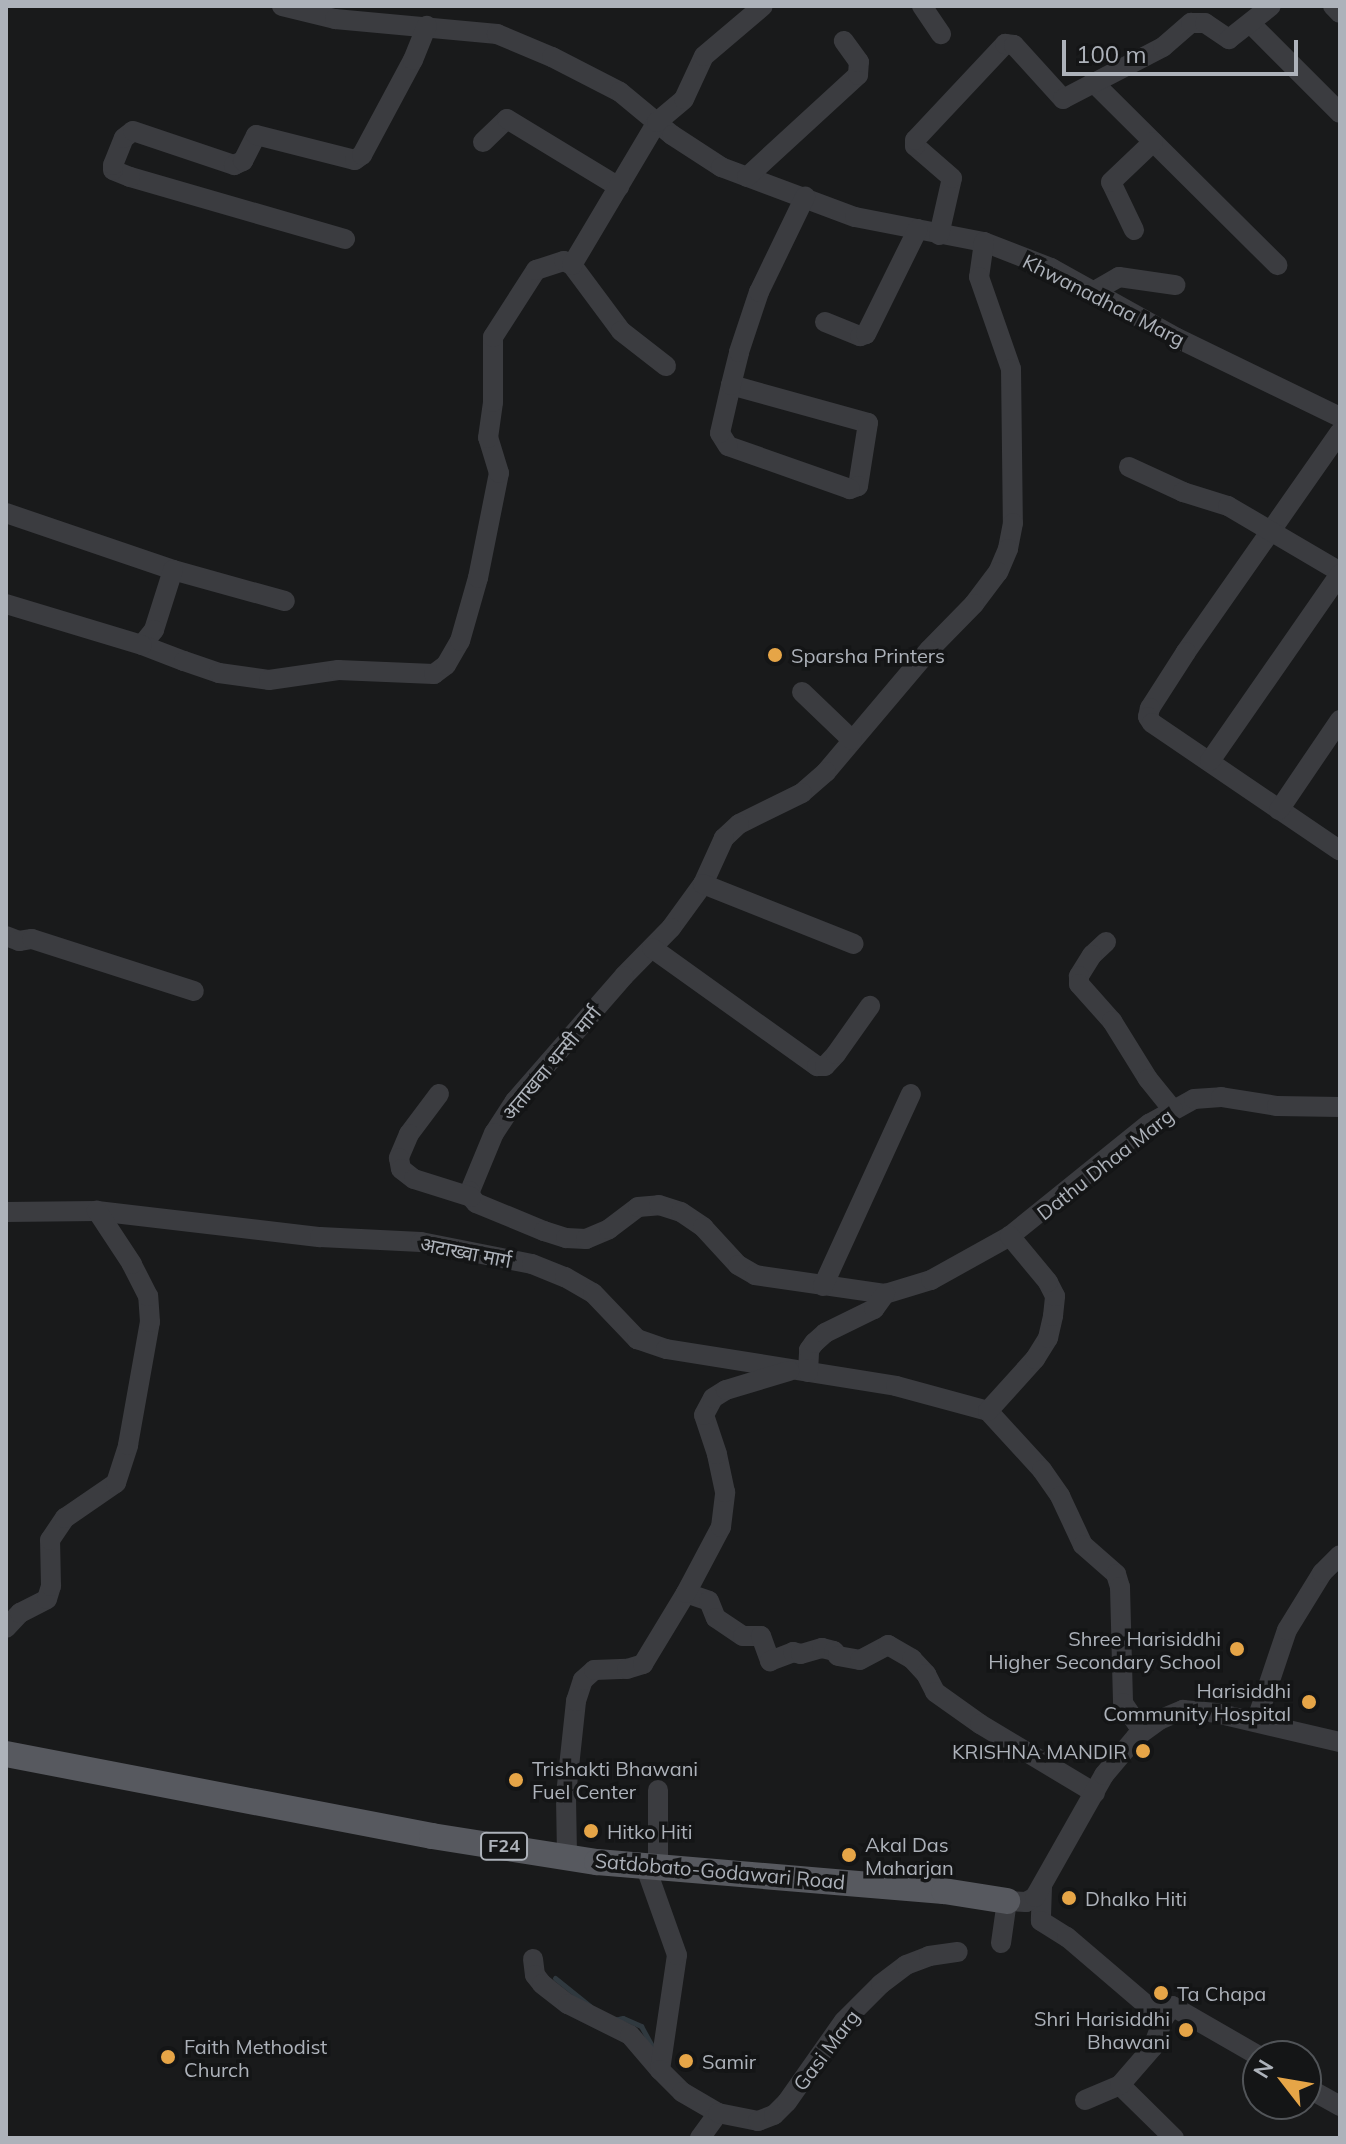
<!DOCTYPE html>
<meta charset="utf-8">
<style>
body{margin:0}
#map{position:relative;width:1346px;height:2144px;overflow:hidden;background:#191a1b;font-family:Mulish,"Noto Sans Devanagari",sans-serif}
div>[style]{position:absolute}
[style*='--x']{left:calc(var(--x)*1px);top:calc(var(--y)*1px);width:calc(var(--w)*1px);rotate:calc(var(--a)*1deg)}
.stream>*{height:5px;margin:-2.5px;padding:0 2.5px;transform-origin:2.5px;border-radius:2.5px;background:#30393f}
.minor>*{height:20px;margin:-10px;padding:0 10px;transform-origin:10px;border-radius:10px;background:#3b3c40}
.major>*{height:26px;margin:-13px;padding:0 13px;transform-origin:13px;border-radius:13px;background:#57595f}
.dots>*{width:22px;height:22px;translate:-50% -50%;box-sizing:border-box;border:4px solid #141516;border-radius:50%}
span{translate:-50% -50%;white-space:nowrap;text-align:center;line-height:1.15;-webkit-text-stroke:7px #141516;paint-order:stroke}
.shield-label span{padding:2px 6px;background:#141516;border:2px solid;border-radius:6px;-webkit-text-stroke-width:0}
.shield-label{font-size:18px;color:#adb2ba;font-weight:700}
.street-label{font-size:20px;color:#adb2ba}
.poi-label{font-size:20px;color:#adb2ba}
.left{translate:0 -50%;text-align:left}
.right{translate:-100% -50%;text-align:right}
.frame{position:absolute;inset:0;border:8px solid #adb2ba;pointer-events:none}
.north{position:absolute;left:1242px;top:2040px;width:80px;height:80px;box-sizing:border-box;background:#141516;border:2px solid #515458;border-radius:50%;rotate:301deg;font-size:22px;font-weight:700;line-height:32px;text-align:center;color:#adb2ba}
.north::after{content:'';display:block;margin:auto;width:28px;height:36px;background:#e6a547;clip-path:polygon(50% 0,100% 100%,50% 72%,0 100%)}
.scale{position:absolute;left:1062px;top:40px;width:236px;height:36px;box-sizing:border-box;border:4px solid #adb2ba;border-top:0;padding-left:10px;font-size:24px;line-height:28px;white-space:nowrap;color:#adb2ba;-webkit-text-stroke:6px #141516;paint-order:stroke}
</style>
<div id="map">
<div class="stream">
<div style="--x:555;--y:1978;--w:45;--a:38.7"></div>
<div style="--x:614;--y:2020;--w:9;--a:-13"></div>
<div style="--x:623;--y:2018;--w:20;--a:24"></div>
<div style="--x:641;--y:2026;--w:25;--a:61"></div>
</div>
<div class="minor">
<div style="--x:282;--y:6;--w:55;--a:13.8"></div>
<div style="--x:335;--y:19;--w:163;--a:5.3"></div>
<div style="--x:497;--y:34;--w:60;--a:22.7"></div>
<div style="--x:552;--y:57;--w:76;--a:27.2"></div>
<div style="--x:620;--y:92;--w:67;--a:39.6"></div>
<div style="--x:672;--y:135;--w:59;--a:33.1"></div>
<div style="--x:721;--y:167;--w:143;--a:20.5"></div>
<div style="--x:855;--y:217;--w:131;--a:11"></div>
<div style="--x:984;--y:242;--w:72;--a:21.2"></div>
<div style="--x:1051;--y:268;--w:144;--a:29.1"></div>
<div style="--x:1177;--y:338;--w:181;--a:25.9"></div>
<div style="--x:922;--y:6;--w:34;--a:56"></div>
<div style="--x:1333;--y:6;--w:10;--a:45"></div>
<div style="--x:1251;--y:24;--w:126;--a:45"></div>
<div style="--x:1093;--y:82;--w:260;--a:44.8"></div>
<div style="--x:483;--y:142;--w:33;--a:-44"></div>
<div style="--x:507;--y:119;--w:131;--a:31.3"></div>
<div style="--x:747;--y:177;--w:151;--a:-42.6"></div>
<div style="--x:858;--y:75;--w:13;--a:-86"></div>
<div style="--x:859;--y:62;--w:26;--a:-126"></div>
<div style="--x:1134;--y:230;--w:53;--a:-115.6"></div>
<div style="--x:1111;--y:182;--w:58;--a:-43.6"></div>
<div style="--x:939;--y:235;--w:58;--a:-77.2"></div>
<div style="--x:952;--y:178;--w:49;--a:-139.1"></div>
<div style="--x:915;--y:146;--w:6;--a:-90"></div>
<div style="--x:915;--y:140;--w:132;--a:-46.8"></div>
<div style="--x:1005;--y:44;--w:9;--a:6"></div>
<div style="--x:1014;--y:45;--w:73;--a:47.8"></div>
<div style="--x:1063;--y:99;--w:113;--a:-27.5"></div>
<div style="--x:1163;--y:47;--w:37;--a:-41"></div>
<div style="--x:1191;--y:23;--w:14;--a:0"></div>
<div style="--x:1205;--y:23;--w:29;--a:34"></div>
<div style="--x:1229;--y:39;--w:53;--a:-38.2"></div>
<div style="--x:345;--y:239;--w:224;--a:-163.9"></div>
<div style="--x:130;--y:177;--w:18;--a:-158"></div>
<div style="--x:113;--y:170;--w:5;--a:-90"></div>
<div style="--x:113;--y:165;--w:29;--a:-68"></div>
<div style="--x:124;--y:138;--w:11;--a:-38"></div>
<div style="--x:133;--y:131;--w:107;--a:18.6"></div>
<div style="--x:234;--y:165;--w:10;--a:-24"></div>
<div style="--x:243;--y:161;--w:29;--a:-63"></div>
<div style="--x:256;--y:135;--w:102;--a:14.2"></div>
<div style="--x:355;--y:160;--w:9;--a:-36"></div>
<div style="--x:362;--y:155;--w:108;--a:-61.8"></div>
<div style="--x:413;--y:60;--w:37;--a:-68"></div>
<div style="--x:984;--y:242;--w:35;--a:98"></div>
<div style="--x:979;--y:277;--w:97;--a:70.8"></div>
<div style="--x:1011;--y:369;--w:154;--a:89.3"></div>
<div style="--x:1013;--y:523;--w:26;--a:101"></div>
<div style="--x:1008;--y:549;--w:25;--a:113"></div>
<div style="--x:998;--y:572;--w:40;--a:127"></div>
<div style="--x:974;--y:604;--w:64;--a:134.4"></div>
<div style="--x:929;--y:650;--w:160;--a:130.2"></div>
<div style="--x:826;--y:772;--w:32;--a:139"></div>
<div style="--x:802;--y:793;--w:70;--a:153.8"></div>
<div style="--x:739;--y:824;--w:21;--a:137"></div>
<div style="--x:724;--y:838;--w:51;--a:114.5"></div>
<div style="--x:703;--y:884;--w:54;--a:126"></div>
<div style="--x:671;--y:928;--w:67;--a:134.4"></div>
<div style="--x:624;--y:976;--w:166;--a:131.1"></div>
<div style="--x:515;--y:1101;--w:38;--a:123"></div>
<div style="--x:494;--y:1133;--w:63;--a:112.5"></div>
<div style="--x:470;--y:1191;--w:6;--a:81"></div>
<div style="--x:471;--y:1197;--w:8;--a:50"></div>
<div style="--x:476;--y:1203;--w:74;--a:22.4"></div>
<div style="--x:544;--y:1231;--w:23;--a:18"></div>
<div style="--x:566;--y:1238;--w:20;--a:3"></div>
<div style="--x:586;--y:1239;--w:25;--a:-23"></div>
<div style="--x:609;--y:1229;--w:36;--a:-37"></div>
<div style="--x:638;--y:1207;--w:21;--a:-5"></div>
<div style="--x:659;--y:1205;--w:23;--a:18"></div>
<div style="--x:681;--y:1212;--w:27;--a:34"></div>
<div style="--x:703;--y:1227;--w:52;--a:47.4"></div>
<div style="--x:738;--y:1265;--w:20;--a:30"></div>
<div style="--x:755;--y:1275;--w:131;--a:8.3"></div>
<div style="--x:885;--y:1294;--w:48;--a:-16.9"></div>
<div style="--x:931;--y:1280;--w:90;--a:-29.1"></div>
<div style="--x:1010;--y:1236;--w:179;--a:-38.9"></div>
<div style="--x:1149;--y:1124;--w:51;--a:-29.1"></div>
<div style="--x:1194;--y:1099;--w:27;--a:-4"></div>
<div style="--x:1221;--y:1097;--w:57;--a:9.1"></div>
<div style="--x:1277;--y:1106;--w:63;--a:0.9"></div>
<div style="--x:572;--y:265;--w:82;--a:53.4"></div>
<div style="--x:621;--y:331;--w:57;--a:37.9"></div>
<div style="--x:1093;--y:292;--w:30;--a:-30"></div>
<div style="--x:1119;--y:277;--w:57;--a:8.1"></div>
<div style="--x:825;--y:322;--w:38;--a:22"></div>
<div style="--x:860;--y:336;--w:6;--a:-18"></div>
<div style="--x:866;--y:334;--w:117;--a:-63.7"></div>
<div style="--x:731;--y:385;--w:142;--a:15.5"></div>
<div style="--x:868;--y:423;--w:64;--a:99"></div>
<div style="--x:858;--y:486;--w:9;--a:159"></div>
<div style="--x:850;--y:489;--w:129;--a:-160.6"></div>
<div style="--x:728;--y:446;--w:15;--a:-122"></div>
<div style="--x:720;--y:433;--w:49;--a:-77.1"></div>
<div style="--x:731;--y:385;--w:34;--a:-76"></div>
<div style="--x:739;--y:352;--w:63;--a:-71.6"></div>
<div style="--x:759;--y:292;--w:106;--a:-64.2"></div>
<div style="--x:1340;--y:432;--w:269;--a:125"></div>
<div style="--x:1186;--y:652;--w:67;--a:122.7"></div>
<div style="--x:1150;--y:708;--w:9;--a:103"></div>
<div style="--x:1148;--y:717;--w:7;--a:56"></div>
<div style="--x:1152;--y:723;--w:227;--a:34.2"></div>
<div style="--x:1129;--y:467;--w:60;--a:24.8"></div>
<div style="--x:1183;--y:492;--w:47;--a:17.3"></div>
<div style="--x:1228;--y:506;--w:130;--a:30.5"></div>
<div style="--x:6;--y:513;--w:176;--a:18.8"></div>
<div style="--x:173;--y:570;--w:116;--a:15.5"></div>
<div style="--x:173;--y:570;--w:63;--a:107.6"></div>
<div style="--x:154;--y:630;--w:19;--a:129"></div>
<div style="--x:142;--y:645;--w:45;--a:20.9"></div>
<div style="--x:184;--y:661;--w:37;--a:19"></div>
<div style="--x:219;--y:673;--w:50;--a:8"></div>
<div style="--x:269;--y:680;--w:70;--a:-8.2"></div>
<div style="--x:338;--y:670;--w:96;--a:2.4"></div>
<div style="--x:434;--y:674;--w:15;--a:-37"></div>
<div style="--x:446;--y:665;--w:28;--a:-60"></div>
<div style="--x:460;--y:641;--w:66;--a:-74.1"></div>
<div style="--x:478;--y:578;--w:107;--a:-78.7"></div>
<div style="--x:499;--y:473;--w:37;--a:-107"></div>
<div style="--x:488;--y:438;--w:36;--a:-82"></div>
<div style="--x:493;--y:402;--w:65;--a:-90"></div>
<div style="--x:493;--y:337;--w:80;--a:-57.3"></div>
<div style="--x:536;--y:270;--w:29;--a:-18"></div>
<div style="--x:564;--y:261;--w:9;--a:27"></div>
<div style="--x:572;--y:265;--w:166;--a:-59.3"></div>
<div style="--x:657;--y:122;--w:35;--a:-40"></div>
<div style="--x:684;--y:99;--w:47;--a:-65.1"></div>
<div style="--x:704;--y:56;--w:77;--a:-40.3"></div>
<div style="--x:6;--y:604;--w:142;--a:16.8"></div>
<div style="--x:802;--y:692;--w:69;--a:43.8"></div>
<div style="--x:1210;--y:761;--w:228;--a:-55.2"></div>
<div style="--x:1279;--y:810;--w:109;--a:-55.9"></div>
<div style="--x:703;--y:884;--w:162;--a:21.7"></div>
<div style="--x:6;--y:936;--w:14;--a:21"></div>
<div style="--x:19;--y:941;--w:13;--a:-9"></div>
<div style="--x:32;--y:939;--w:170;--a:17.8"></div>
<div style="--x:1106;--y:942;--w:19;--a:137"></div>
<div style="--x:1092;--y:955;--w:25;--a:122"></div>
<div style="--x:1079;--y:976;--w:8;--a:90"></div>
<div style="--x:1079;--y:984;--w:50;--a:48.3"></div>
<div style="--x:1112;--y:1021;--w:68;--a:58.2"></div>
<div style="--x:1148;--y:1079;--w:40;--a:51"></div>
<div style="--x:652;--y:948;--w:203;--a:35.6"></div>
<div style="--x:817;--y:1066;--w:8;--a:0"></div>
<div style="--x:825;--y:1066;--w:16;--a:-47"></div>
<div style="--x:836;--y:1054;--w:59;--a:-54.7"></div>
<div style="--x:439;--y:1094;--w:50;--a:126.9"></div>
<div style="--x:409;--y:1134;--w:26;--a:113"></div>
<div style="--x:399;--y:1158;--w:11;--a:80"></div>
<div style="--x:401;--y:1169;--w:16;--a:38"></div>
<div style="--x:414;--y:1179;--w:60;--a:17.5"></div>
<div style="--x:6;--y:1212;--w:91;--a:-0.6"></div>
<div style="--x:97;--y:1211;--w:225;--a:6.7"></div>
<div style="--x:320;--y:1237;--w:101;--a:2.8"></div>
<div style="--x:421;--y:1242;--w:113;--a:11.2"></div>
<div style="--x:532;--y:1264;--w:35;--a:22"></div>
<div style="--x:565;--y:1277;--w:32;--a:30"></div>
<div style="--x:593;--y:1293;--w:64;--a:46.3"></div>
<div style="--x:637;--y:1339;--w:31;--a:19"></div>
<div style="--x:666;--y:1349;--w:233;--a:9.1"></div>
<div style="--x:896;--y:1386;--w:95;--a:15.2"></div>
<div style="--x:988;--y:1411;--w:80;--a:47.5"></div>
<div style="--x:1042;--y:1470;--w:32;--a:55"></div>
<div style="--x:1060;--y:1496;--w:54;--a:64.9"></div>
<div style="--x:1083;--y:1545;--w:44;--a:41.3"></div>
<div style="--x:1116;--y:1574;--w:14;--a:73"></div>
<div style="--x:1120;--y:1587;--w:116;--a:88.5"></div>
<div style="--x:1123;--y:1703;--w:34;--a:56"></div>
<div style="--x:823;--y:1286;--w:211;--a:-65.4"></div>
<div style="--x:808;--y:1372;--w:22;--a:-87"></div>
<div style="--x:809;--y:1350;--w:9;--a:-54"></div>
<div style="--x:814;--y:1343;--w:15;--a:-42"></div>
<div style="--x:825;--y:1333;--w:55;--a:-26.1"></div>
<div style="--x:874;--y:1309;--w:19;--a:-54"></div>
<div style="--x:988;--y:1411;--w:70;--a:-47.9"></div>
<div style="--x:1035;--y:1359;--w:25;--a:-58"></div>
<div style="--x:1048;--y:1338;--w:23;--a:-77"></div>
<div style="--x:1053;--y:1316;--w:20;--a:-84"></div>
<div style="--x:1055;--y:1296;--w:16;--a:-117"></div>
<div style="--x:1048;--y:1282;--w:60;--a:-129.6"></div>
<div style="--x:686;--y:1593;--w:24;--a:19"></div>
<div style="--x:709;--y:1601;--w:18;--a:68"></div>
<div style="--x:716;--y:1618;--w:32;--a:34"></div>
<div style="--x:743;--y:1636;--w:18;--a:0"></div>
<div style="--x:761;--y:1636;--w:27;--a:70"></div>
<div style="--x:770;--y:1661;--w:25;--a:-21"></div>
<div style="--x:793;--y:1652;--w:8;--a:14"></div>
<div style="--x:801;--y:1654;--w:22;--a:-16"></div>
<div style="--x:822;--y:1648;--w:12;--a:14"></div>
<div style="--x:834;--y:1651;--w:6;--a:51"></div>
<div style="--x:838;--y:1656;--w:22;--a:10"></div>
<div style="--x:860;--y:1660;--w:32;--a:-28"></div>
<div style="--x:888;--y:1645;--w:28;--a:30"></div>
<div style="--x:912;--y:1659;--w:21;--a:47"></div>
<div style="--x:926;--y:1674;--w:20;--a:63"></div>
<div style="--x:935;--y:1692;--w:55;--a:35.4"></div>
<div style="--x:980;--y:1724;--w:134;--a:31"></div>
<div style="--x:6;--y:1628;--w:21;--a:-47"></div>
<div style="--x:20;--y:1613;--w:30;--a:-27"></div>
<div style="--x:47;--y:1599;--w:14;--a:-73"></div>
<div style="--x:51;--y:1586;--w:46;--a:-91.2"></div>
<div style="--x:50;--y:1540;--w:27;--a:-56"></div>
<div style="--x:65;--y:1518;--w:62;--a:-34.5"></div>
<div style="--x:116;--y:1483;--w:40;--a:-72"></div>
<div style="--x:128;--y:1445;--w:125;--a:-79.9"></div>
<div style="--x:150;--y:1322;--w:26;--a:-94"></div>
<div style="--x:148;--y:1296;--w:36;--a:-117"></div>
<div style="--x:132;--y:1264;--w:64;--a:-123.4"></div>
<div style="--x:1256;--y:1722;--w:97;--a:-71.4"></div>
<div style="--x:1287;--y:1630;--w:67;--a:-58.4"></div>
<div style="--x:1322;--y:1573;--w:25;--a:-45"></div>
<div style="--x:567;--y:1855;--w:60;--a:-91"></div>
<div style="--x:566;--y:1795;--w:95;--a:-83.9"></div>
<div style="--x:576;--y:1701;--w:22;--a:-72"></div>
<div style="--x:583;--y:1680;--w:15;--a:-42"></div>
<div style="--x:594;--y:1670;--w:33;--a:-2"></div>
<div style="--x:627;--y:1669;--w:17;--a:-17"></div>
<div style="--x:643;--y:1664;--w:83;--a:-58.8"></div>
<div style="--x:686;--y:1593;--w:75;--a:-62.1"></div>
<div style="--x:721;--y:1527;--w:35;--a:-83"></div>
<div style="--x:725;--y:1492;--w:39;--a:-102"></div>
<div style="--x:717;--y:1454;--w:41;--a:-108.4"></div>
<div style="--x:704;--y:1415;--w:19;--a:-62"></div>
<div style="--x:713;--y:1398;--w:15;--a:-32"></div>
<div style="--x:726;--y:1390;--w:66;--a:-16.8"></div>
<div style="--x:658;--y:1866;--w:76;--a:-90"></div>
<div style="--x:1042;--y:1887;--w:34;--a:92"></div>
<div style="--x:1041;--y:1921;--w:31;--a:32"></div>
<div style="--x:1067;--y:1937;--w:126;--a:40.5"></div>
<div style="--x:1163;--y:2019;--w:16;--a:-55"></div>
<div style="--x:1172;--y:2006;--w:100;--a:29.9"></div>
<div style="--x:1001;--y:1943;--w:42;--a:-81.9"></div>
<div style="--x:1007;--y:1901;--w:19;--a:3"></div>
<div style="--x:1026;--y:1902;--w:10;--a:-29"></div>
<div style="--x:1035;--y:1897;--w:140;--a:-60.5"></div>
<div style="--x:1104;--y:1775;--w:50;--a:-49.9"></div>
<div style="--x:1136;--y:1737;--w:29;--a:-36"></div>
<div style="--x:1159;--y:1720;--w:26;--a:-23"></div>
<div style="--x:1183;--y:1710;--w:33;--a:5"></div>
<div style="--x:1216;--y:1713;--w:127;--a:13.2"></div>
<div style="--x:533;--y:1959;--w:16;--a:83"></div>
<div style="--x:535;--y:1975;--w:11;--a:52"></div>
<div style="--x:542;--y:1984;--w:33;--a:38"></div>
<div style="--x:568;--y:2004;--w:69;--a:26.6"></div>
<div style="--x:630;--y:2035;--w:46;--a:49.4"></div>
<div style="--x:660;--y:2070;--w:116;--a:-81.6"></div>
<div style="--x:677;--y:1955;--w:96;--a:-109.6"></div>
<div style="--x:660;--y:2070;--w:31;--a:45"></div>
<div style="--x:682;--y:2092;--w:42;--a:30.3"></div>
<div style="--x:1120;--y:2085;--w:76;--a:44.5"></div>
<div style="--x:1306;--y:2087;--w:39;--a:29"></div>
<div style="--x:1085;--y:2100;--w:38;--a:-23"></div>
<div style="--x:1120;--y:2085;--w:50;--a:-49"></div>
<div style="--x:1153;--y:2047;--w:30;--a:-70"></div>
<div style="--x:700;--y:2138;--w:31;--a:-54"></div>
<div style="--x:718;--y:2113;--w:41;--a:11.3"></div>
<div style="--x:758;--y:2121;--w:17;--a:-21"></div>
<div style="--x:774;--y:2115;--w:18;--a:-45"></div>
<div style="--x:787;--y:2102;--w:99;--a:-54.9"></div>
<div style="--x:844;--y:2021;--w:52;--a:-45"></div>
<div style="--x:881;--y:1984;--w:31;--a:-37"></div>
<div style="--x:906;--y:1965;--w:25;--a:-21"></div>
<div style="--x:929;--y:1956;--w:29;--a:-8"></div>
</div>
<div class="major">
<div style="--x:6;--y:1754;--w:434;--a:10.9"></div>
<div style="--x:432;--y:1836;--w:167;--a:9"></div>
<div style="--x:597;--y:1862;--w:348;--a:4.8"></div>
<div style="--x:944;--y:1891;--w:64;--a:9"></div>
</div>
<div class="dots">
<div style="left:775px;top:655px;background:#e6a547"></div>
<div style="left:1237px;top:1649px;background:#e6a547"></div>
<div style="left:1309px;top:1702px;background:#e6a547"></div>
<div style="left:1143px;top:1751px;background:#e6a547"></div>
<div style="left:516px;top:1780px;background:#e6a547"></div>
<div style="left:591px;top:1831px;background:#e6a547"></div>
<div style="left:849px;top:1855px;background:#e6a547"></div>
<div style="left:1069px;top:1898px;background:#e6a547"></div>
<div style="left:1161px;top:1993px;background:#e6a547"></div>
<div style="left:1186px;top:2030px;background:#e6a547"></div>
<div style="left:168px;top:2057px;background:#e6a547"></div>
<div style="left:686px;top:2061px;background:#e6a547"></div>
</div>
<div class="shield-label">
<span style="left:504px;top:1846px">F24</span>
</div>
<div class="street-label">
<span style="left:1104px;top:300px;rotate:27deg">Khwanadhaa Marg</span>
<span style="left:551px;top:1063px;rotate:-50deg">अताखवा थन्सी मार्ग</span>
<span style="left:1105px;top:1164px;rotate:-38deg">Dathu Dhaa Marg</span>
<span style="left:466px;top:1252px;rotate:11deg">अटाख्वा मार्ग</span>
<span style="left:720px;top:1871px;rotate:5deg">Satdobato-Godawari Road</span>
<span style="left:826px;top:2050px;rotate:-53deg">Gasi Marg</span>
</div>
<div class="poi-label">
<span class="left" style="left:791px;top:655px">Sparsha Printers</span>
<span class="right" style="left:1221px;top:1650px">Shree Harisiddhi<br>Higher Secondary School</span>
<span class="right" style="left:1291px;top:1702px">Harisiddhi<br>Community Hospital</span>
<span class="right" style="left:1127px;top:1751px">KRISHNA MANDIR</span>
<span class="left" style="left:532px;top:1780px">Trishakti Bhawani<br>Fuel Center</span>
<span class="left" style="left:607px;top:1831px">Hitko Hiti</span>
<span class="left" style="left:865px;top:1856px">Akal Das<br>Maharjan</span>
<span class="left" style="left:1085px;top:1898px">Dhalko Hiti</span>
<span class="left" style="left:1177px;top:1993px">Ta Chapa</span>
<span class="right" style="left:1170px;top:2030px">Shri Harisiddhi<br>Bhawani</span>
<span class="left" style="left:184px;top:2058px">Faith Methodist<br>Church</span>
<span class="left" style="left:702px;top:2061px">Samir</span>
</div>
<div class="frame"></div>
<div class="north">N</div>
<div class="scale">100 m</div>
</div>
